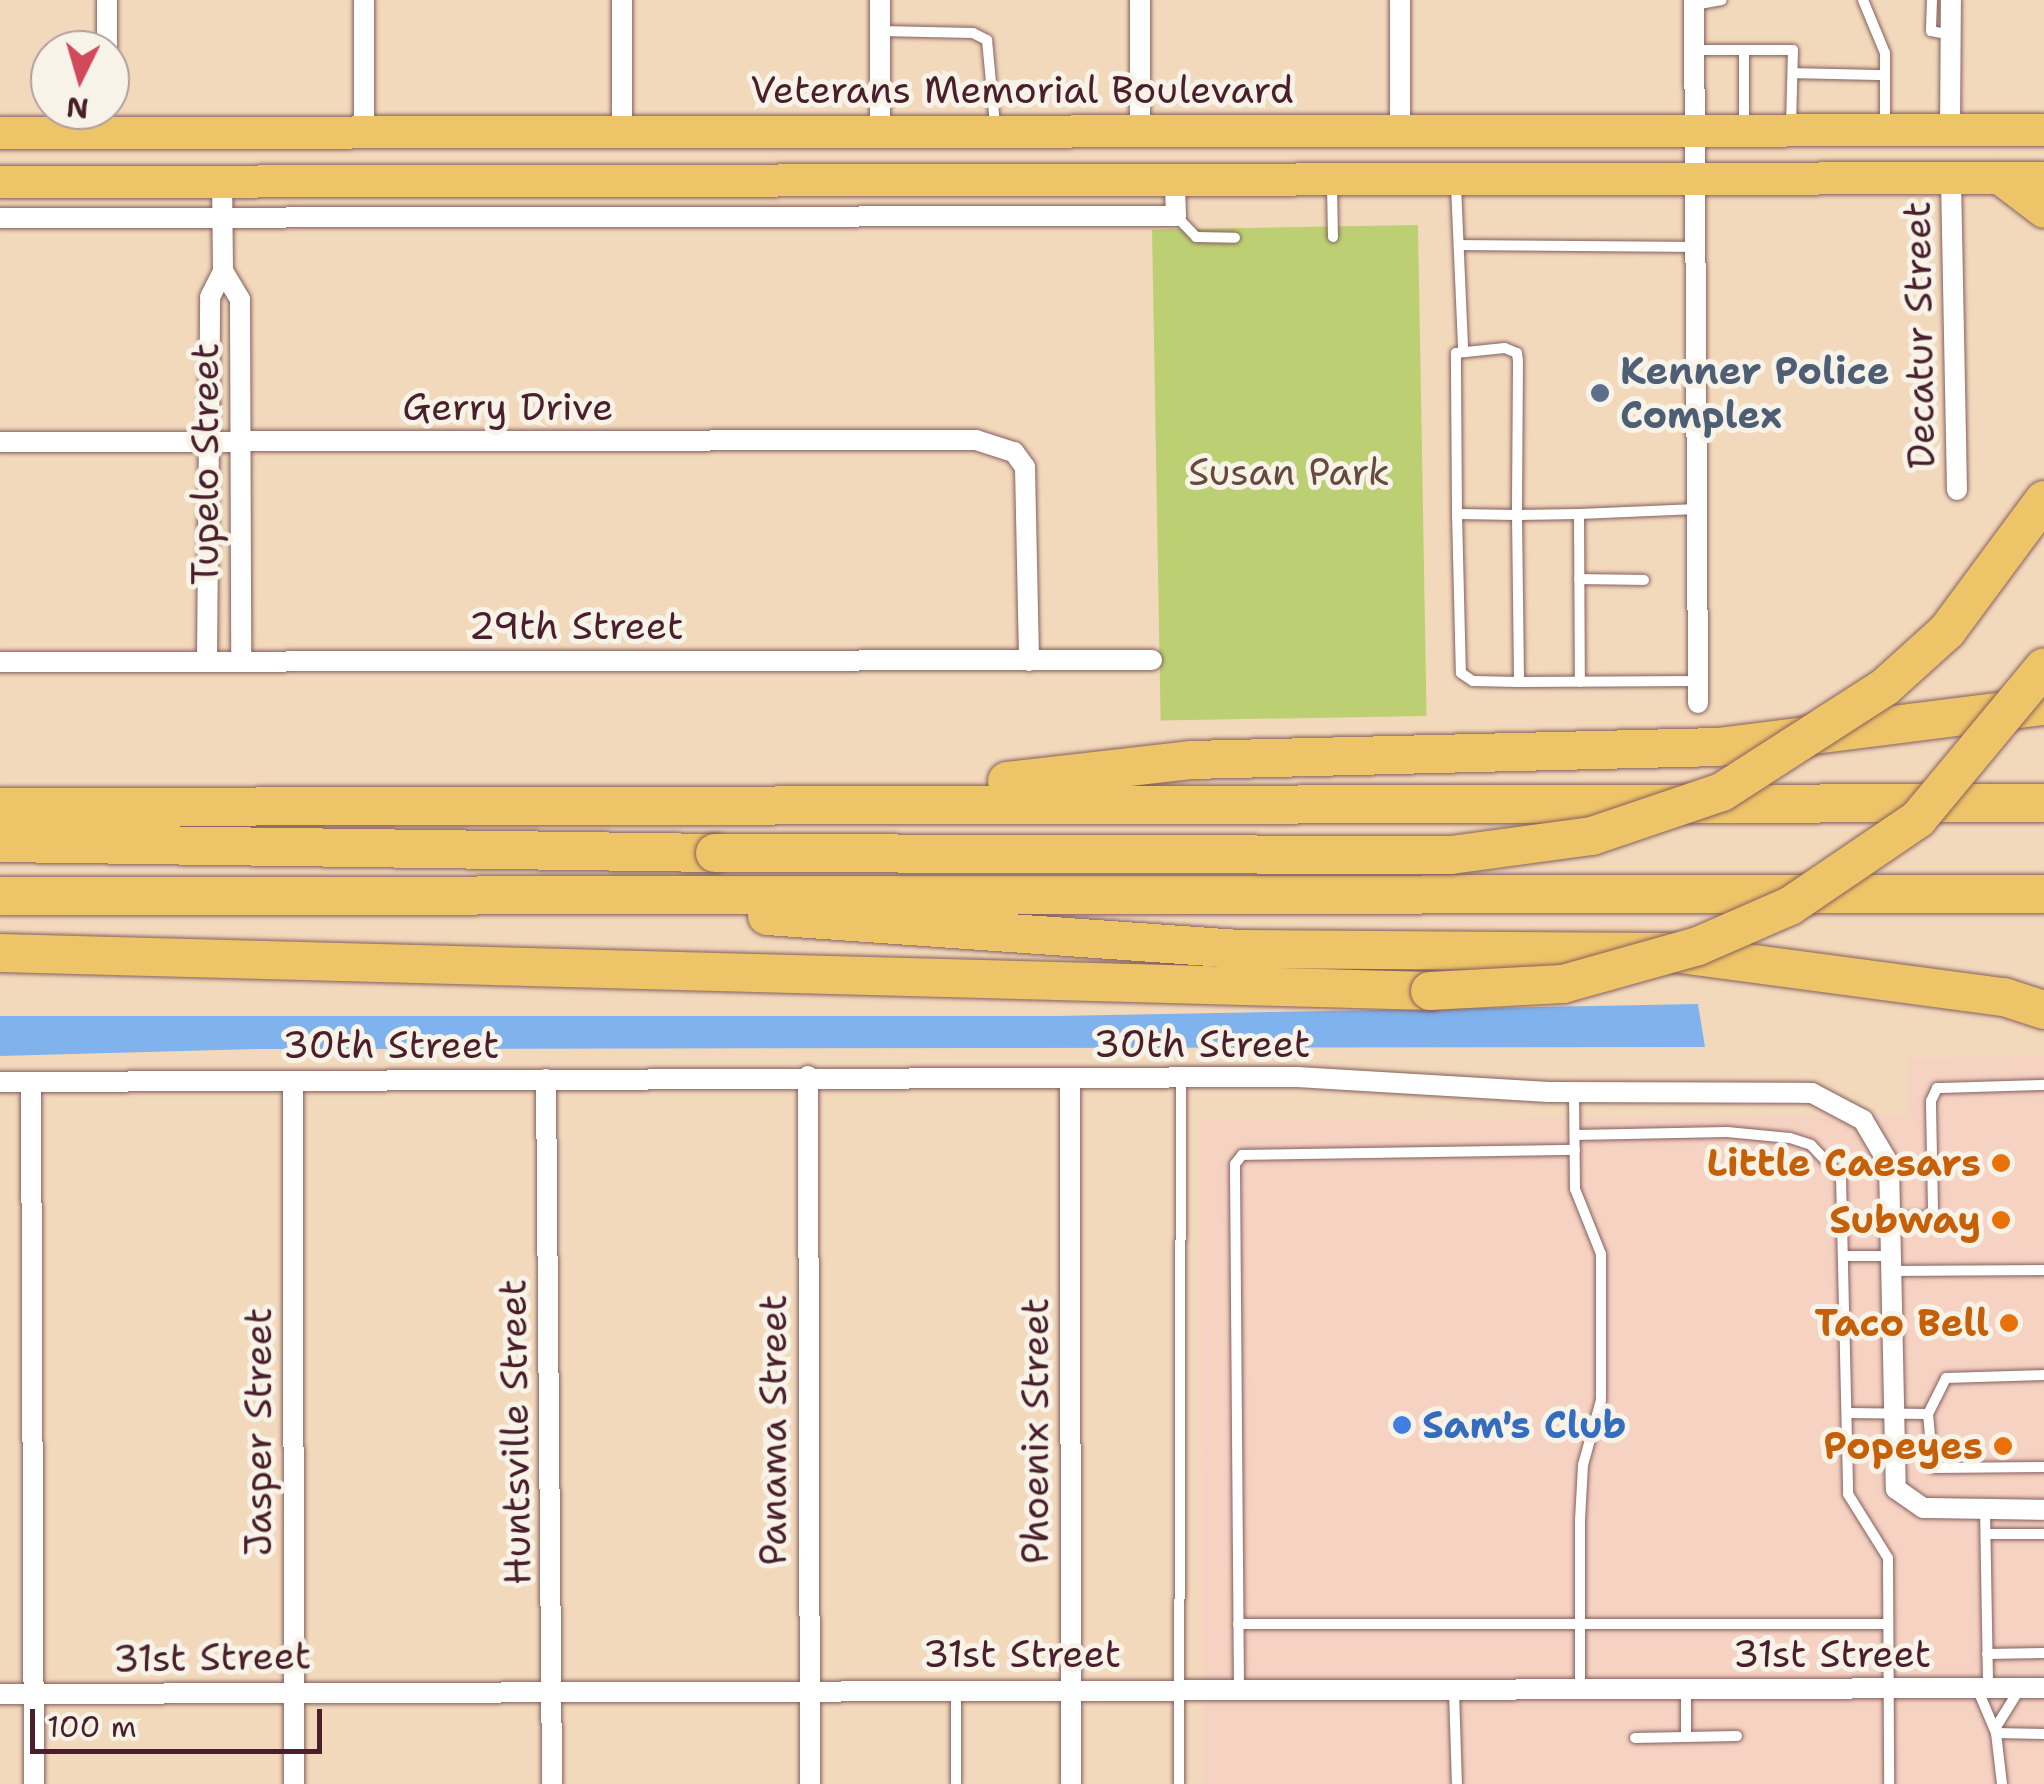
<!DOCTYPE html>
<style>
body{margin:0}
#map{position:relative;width:2044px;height:1784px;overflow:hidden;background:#f3d9bc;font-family:"Shantell Sans",sans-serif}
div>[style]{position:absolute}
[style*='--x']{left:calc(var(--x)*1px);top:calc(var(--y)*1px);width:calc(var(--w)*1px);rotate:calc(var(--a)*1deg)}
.built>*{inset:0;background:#f6d2c3}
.green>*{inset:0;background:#bcd073;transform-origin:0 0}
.water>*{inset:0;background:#80b2ed}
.roads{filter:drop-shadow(0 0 2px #85605e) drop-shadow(0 0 2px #85605e)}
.service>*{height:10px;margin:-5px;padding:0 5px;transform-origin:5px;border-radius:5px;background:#fff}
.minor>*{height:20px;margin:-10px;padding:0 10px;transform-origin:10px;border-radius:10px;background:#fff}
.primary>*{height:32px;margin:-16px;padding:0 16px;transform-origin:16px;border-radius:16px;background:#eec469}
.motorway>*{height:38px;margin:-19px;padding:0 19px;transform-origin:19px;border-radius:19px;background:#eec469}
.bridges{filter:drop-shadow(0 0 2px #85605e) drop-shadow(0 0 2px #85605e)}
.motorway-bridge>*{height:38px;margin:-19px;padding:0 19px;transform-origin:19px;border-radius:19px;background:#eec469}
.dots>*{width:28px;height:28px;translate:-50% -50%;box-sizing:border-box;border:5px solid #f7f3e8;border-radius:50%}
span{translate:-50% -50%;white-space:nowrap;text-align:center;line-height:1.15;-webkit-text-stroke:10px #f7f3e8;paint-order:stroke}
.street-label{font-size:38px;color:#4a1f2b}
.service-label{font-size:38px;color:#4e5e75;font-weight:700}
.left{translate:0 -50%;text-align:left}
.park-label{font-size:38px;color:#664b3d}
.food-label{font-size:38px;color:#c56008;font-weight:700}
.right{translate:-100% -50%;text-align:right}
.shop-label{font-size:38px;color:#366cbe;font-weight:700}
.north{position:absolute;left:30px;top:30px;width:100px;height:100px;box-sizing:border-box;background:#f7f3e8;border:2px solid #b29e9c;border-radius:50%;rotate:185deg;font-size:28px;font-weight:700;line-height:40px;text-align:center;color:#4a1f2b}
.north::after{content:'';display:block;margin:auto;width:35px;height:45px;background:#d1495b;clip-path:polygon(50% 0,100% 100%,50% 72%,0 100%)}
.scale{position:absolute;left:30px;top:1709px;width:292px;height:45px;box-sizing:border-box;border:5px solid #4a1f2b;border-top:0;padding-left:12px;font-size:30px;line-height:35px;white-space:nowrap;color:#4a1f2b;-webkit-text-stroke:8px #f7f3e8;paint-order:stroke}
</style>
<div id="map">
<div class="built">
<div style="clip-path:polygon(2044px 1057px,2044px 1784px,1203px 1784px,1200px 1121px,1907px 1115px,1907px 1058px)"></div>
</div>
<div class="green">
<div style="left:1418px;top:225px;width:491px;height:266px;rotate:89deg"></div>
</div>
<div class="water">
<div style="clip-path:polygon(1698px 1004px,1705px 1047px,257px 1049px,0 1056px,0 1016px,1055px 1016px)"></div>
</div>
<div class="roads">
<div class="service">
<div style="--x:1863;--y:0;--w:57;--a:67.5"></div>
<div style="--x:1885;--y:53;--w:70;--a:90"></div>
<div style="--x:1932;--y:0;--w:31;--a:92"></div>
<div style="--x:1931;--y:31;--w:20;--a:11"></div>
<div style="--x:1694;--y:5;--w:28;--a:-10"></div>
<div style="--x:880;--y:31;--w:93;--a:1.2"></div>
<div style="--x:973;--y:33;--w:16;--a:27"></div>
<div style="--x:987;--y:40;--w:85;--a:84.6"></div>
<div style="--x:1695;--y:50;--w:98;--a:0"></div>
<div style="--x:1793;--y:50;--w:75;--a:91.5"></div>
<div style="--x:1793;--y:73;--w:91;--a:1.3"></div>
<div style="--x:1744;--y:128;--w:78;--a:-90"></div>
<div style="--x:1332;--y:186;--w:51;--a:88.9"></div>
<div style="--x:1456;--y:186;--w:162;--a:87.5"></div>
<div style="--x:1176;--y:216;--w:29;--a:46"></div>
<div style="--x:1196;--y:237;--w:39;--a:1"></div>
<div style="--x:1460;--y:245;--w:235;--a:0.5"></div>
<div style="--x:1697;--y:509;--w:118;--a:177.6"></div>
<div style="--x:1579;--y:514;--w:62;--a:179.1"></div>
<div style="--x:1517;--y:515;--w:60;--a:-179"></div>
<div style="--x:1457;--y:514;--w:161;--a:-90.4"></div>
<div style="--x:1456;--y:353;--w:49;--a:-5.8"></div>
<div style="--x:1505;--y:348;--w:13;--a:23"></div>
<div style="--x:1517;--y:353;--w:8;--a:83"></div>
<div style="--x:1518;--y:361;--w:154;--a:90.4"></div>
<div style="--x:1517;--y:515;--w:167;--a:89.3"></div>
<div style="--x:1519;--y:682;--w:178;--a:-0.3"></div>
<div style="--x:1457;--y:514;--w:159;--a:88.6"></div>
<div style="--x:1461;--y:673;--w:14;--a:34"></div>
<div style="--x:1473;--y:681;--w:46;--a:1.2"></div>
<div style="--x:1579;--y:514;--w:168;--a:89.7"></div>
<div style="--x:1579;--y:579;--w:65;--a:0.9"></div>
<div style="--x:1574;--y:1093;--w:96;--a:89.4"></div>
<div style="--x:1575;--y:1189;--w:70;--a:68.2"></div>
<div style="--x:1601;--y:1254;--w:146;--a:90"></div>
<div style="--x:1601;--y:1400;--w:67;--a:105.5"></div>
<div style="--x:1583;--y:1465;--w:55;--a:93.1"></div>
<div style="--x:1580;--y:1520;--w:171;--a:90"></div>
<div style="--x:1575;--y:1135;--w:152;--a:-1.1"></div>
<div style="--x:1727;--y:1132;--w:63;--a:5.4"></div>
<div style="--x:1790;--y:1138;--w:22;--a:18"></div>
<div style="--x:1811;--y:1145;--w:44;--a:46.8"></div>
<div style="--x:1841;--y:1177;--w:317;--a:88.7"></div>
<div style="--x:1848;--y:1494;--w:75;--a:58"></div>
<div style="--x:1888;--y:1558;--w:226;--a:89.7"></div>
<div style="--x:1894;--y:1218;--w:36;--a:-2"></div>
<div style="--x:1930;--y:1217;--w:9;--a:-69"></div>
<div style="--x:1933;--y:1209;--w:108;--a:-91.1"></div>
<div style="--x:1931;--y:1101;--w:14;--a:-65"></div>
<div style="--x:1937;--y:1088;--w:107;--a:-1.6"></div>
<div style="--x:1847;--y:1256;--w:46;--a:0"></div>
<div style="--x:1894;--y:1271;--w:150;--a:-0.4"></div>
<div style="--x:1848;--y:1413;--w:80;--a:0.7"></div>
<div style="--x:1928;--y:1414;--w:40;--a:-63.4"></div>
<div style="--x:1946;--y:1378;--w:98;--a:-1.8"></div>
<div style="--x:1928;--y:1414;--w:54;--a:84.7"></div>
<div style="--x:1933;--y:1468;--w:111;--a:-0.5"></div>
<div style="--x:1985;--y:1510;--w:178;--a:89"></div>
<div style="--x:1986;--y:1534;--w:58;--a:0"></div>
<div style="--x:1238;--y:1624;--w:650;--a:0"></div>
<div style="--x:1987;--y:1654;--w:57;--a:-1"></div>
<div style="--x:1977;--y:1688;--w:49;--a:67.1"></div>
<div style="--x:956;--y:1690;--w:94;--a:90"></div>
<div style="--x:1239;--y:1690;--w:526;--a:-90.44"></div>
<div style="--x:1235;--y:1164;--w:11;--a:-52"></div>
<div style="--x:1242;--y:1155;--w:333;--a:-0.9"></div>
<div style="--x:1454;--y:1691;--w:93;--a:88.2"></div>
<div style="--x:1996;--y:1727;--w:44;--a:-58.1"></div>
<div style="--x:1686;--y:1737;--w:51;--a:-1.1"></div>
<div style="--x:1635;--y:1738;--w:51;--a:-1.1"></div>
<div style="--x:1686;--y:1737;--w:47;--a:-90"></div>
<div style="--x:1179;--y:1784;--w:706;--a:-89.84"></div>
<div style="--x:2002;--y:1784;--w:51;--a:-96.7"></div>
<div style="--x:1996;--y:1733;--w:48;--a:1.2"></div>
</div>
<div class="minor">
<div style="--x:107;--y:0;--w:50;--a:90"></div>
<div style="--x:1140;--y:0;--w:131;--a:90"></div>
<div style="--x:1694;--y:0;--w:703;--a:89.67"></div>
<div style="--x:1400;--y:128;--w:128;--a:-90"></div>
<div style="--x:1950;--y:130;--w:130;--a:-89.6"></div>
<div style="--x:364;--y:131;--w:131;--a:-90"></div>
<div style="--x:622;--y:131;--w:131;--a:-90"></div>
<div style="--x:880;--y:132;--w:132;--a:-90"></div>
<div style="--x:1951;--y:178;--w:312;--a:88.9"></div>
<div style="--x:0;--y:218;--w:1176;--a:-0.1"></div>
<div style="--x:1176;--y:216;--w:36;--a:-92"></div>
<div style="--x:223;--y:271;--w:33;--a:59"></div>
<div style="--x:240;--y:299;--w:362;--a:89.8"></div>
<div style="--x:0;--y:442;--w:976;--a:-0.12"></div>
<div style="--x:976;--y:440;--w:40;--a:18"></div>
<div style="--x:1014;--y:452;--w:19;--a:54"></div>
<div style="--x:1025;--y:467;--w:194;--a:88.8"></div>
<div style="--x:207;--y:661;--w:364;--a:-89.5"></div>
<div style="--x:210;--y:297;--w:29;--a:-63"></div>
<div style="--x:223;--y:271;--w:89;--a:-90.6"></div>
<div style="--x:0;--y:662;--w:1152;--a:-0.1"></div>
<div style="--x:808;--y:1076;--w:708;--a:89.84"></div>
<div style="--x:1070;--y:1078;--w:706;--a:89.92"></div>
<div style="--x:546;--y:1079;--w:705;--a:89.51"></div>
<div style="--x:293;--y:1081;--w:703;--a:89.92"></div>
<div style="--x:0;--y:1082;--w:1297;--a:-0.22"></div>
<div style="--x:1297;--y:1077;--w:252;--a:3.4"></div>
<div style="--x:1549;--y:1092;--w:263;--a:0.2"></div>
<div style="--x:1812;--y:1093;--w:58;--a:27.9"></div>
<div style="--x:1863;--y:1120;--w:51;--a:59.4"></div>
<div style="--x:1889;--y:1164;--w:325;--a:88.8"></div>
<div style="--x:1896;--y:1489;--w:33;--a:35"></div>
<div style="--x:1923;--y:1508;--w:121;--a:0.9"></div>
<div style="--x:31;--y:1082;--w:702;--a:89.76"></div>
<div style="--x:0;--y:1694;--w:2044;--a:-0.17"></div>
</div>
<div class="primary">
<div style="--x:0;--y:133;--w:2044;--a:-0.08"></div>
<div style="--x:1999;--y:178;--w:56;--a:37.1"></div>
<div style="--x:0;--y:182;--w:2044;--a:-0.11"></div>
</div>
<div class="motorway">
<div style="--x:1007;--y:781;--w:185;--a:-6.5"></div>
<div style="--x:1191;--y:760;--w:528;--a:-1.41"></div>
<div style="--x:1719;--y:747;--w:328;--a:-7.2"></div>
<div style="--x:0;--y:807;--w:2044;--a:-0.11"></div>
<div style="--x:0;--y:843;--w:715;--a:0.8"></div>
<div style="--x:0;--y:896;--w:2044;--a:-0.06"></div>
<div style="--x:767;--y:916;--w:475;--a:4"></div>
<div style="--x:1241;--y:949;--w:424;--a:0.4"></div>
<div style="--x:1665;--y:952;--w:342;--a:7.6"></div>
<div style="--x:2004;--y:997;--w:42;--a:18"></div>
<div style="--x:0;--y:953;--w:1431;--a:1.52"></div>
</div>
</div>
<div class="bridges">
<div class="motorway-bridge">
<div style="--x:715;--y:853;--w:736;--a:0.16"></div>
<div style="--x:1451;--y:855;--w:142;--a:-7.7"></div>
<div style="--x:1592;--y:836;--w:137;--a:-18.7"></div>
<div style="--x:1722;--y:792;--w:194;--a:-32.8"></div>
<div style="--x:1885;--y:687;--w:84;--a:-42.1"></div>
<div style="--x:1947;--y:631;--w:163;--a:-53.5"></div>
<div style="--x:1430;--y:991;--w:133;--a:-3"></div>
<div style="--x:1563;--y:984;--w:140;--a:-15.7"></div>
<div style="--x:1698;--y:946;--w:100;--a:-23.5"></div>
<div style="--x:1790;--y:906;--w:155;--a:-34.2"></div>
<div style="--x:1918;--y:819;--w:197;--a:-50.3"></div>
</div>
</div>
<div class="dots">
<div style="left:1600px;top:393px;background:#5c6f8a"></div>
<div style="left:2001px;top:1163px;background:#e8710a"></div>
<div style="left:2001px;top:1220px;background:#e8710a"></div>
<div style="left:2009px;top:1323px;background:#e8710a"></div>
<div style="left:1402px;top:1425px;background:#3f7fe0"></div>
<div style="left:2003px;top:1446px;background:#e8710a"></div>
</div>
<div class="street-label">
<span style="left:1022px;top:90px">Veterans Memorial Boulevard</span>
<span style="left:1919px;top:335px;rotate:-91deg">Decatur Street</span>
<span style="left:508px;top:407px">Gerry Drive</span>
<span style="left:205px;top:464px;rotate:-90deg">Tupelo Street</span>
<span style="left:576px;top:626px">29th Street</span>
<span style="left:1202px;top:1044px">30th Street</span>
<span style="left:391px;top:1045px">30th Street</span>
<span style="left:773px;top:1430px;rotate:-90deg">Panama Street</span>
<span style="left:1035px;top:1431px;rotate:-90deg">Phoenix Street</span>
<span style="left:258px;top:1432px;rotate:-90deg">Jasper Street</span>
<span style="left:515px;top:1432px;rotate:-91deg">Huntsville Street</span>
<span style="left:1022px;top:1654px">31st Street</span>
<span style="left:1832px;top:1654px">31st Street</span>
<span style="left:212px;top:1657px;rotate:-1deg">31st Street</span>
</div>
<div class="service-label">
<span class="left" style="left:1620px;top:393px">Kenner Police<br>Complex</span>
</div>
<div class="park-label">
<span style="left:1289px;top:472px">Susan Park</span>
</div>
<div class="food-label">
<span class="right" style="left:1981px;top:1163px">Little Caesars</span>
<span class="right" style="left:1981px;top:1220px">Subway</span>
<span class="right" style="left:1989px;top:1323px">Taco Bell</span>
<span class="right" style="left:1983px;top:1446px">Popeyes</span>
</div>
<div class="shop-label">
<span class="left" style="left:1422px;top:1425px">Sam's Club</span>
</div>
<div class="north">N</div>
<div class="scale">100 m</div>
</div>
